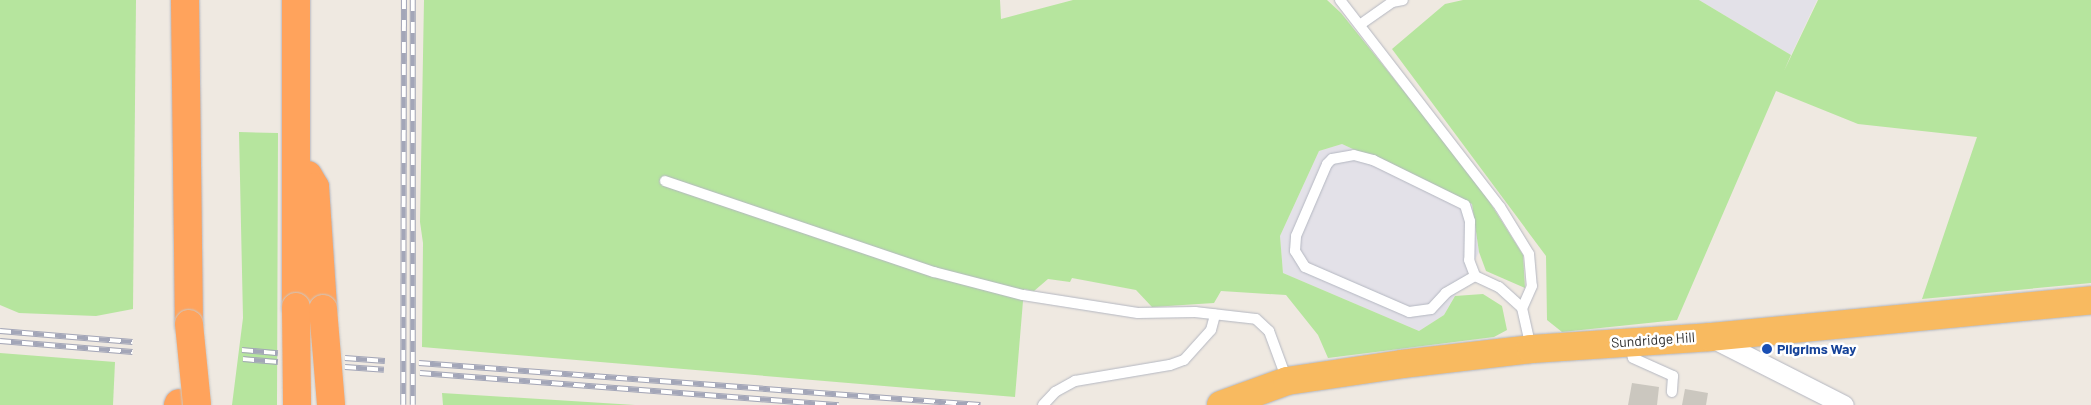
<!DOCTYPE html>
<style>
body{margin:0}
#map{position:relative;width:2091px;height:405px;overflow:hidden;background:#efe9e1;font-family:Barlow,sans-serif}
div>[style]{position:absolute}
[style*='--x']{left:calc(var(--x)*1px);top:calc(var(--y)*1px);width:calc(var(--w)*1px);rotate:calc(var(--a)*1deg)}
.industrial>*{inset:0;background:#e3e1e8}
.green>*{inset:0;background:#b6e59e}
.building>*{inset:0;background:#cbc7bf}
.roads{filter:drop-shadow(0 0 1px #b4b7c1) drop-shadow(0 0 1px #b4b7c1)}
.service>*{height:10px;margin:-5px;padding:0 5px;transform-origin:5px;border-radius:5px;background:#fff}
.minor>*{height:19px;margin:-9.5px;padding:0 9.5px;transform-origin:9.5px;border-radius:9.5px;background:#fff}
.trunk>*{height:28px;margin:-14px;padding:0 14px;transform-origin:14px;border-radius:14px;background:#f8ba60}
.motorway>*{height:28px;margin:-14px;padding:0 14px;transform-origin:14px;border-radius:14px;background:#ffa35c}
.rail>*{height:5.5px;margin-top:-2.75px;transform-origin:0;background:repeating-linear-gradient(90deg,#fff 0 11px,#a3a6b8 0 22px);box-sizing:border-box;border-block:1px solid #a3a6b8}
.bridges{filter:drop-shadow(0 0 1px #c9c9c9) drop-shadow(0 0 1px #c9c9c9)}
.motorway-bridge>*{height:28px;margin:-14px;padding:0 14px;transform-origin:14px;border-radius:14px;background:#ffa35c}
.dots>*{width:14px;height:14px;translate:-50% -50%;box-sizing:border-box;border:2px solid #fff;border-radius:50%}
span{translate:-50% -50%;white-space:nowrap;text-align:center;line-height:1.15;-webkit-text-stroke:5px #fff;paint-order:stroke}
.street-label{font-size:14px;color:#2e2e2e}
.transit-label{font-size:14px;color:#164399;font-weight:700}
.left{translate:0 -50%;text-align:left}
</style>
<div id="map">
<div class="industrial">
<div style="clip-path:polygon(1699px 0,1817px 0,1791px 55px)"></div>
<div style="clip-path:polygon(1342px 144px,1472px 204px,1479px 252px,1444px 315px,1419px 331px,1283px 273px,1280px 236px,1319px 151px)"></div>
</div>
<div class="green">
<div style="clip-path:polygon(0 0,136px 0,133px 309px,96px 316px,19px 313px,0 305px)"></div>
<div style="clip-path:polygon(424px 0,1000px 0,1001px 19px,1073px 0,1327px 0,1341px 13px,1477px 182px,1523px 255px,1525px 288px,1486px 271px,1479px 252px,1472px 204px,1342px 144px,1319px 151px,1280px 236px,1283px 273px,1419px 331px,1444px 315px,1455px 296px,1483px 294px,1502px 306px,1507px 330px,1494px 337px,1328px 358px,1318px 335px,1286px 295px,1221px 291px,1214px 303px,1152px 307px,1136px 290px,1072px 278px,1070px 282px,1048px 279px,1034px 291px,1024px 289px,1015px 397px,422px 347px,423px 243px,420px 222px)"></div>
<div style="clip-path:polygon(1463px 0,1699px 0,1791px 55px,1784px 71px,1818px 0,2091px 0,2091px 283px,1922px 299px,1977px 137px,1858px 124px,1776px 91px,1677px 320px,1562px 332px,1547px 320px,1546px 256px,1392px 49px,1445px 4px)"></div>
<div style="clip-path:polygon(239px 132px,278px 133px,277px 405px,232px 405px,243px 318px)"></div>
<div style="clip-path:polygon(0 353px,115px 362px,113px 405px,0 405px)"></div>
<div style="clip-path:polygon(442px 393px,635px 405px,443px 405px)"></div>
</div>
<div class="building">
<div style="clip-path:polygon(1632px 383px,1659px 387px,1657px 405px,1628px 405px)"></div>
<div style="clip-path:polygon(1685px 389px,1708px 393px,1706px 405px,1682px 405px)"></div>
</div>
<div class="roads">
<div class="service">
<div style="--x:1340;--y:0;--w:262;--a:52.3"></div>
<div style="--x:1500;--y:207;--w:55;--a:58.3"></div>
<div style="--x:1529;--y:254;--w:32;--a:85"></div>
<div style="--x:1532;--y:286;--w:24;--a:114"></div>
<div style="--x:1361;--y:24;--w:38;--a:-35"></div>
<div style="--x:1392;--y:2;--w:11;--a:-10"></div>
<div style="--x:665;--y:181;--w:284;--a:18.7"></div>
<div style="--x:934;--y:272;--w:92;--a:14.5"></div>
<div style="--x:1023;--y:295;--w:116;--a:8.9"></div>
<div style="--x:1138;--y:313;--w:57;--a:-1"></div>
<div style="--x:1195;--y:312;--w:61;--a:6.5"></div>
<div style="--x:1256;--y:319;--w:18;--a:43"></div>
<div style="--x:1269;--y:331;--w:52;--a:69.8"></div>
<div style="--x:1475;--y:276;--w:34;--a:150"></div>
<div style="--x:1446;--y:293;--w:22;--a:133"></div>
<div style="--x:1431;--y:309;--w:22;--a:172"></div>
<div style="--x:1409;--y:312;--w:113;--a:-156.6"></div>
<div style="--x:1305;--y:267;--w:19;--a:-122"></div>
<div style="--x:1295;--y:251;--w:15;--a:-86"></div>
<div style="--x:1296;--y:236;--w:78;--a:-66.7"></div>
<div style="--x:1327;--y:164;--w:7;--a:-45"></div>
<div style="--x:1332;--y:159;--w:22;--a:-10"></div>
<div style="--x:1354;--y:155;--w:20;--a:15"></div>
<div style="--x:1373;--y:160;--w:102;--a:26.1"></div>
<div style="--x:1465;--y:205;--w:17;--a:73"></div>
<div style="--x:1470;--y:221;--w:39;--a:91"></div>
<div style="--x:1469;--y:260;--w:17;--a:69"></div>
<div style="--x:1475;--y:276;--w:26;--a:25"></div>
<div style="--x:1499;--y:287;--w:31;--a:42"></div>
<div style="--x:1522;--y:308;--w:41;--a:77.3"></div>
<div style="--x:1629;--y:342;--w:16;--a:76"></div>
<div style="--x:1633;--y:358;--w:44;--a:24.2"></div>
<div style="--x:1673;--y:376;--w:16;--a:94"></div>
<div style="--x:1043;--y:405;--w:18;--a:-47"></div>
<div style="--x:1055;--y:392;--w:23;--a:-29"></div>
<div style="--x:1075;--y:381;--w:96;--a:-9.6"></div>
<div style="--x:1170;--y:365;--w:15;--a:-20"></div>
<div style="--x:1184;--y:360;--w:40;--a:-48"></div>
<div style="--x:1211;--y:330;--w:16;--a:-75"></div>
</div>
<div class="minor">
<div style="--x:1710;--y:337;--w:150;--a:26.9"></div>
</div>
<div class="trunk">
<div style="--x:1221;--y:405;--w:70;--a:-20"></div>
<div style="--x:1287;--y:381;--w:116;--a:-8.4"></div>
<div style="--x:1402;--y:364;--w:130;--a:-6.6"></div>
<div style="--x:1531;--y:349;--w:179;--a:-3.8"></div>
<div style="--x:1710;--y:337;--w:383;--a:-5.5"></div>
</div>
<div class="motorway">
<div style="--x:185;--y:0;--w:324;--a:89.3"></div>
<div style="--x:308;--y:175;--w:14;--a:60"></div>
<div style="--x:315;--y:187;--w:122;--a:86.2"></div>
<div style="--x:296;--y:307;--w:307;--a:-90"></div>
<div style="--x:178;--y:405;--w:2;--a:-63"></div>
</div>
</div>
<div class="rail">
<div style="--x:413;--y:0;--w:405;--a:90"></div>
<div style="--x:0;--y:331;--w:133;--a:4.7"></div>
<div style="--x:0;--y:341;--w:133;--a:4.7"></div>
<div style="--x:242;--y:350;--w:36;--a:5"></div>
<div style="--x:345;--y:358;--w:40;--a:4.3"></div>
<div style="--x:243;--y:359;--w:35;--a:5"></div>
<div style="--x:419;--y:363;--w:563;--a:4.28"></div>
<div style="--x:345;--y:367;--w:39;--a:4"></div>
<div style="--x:420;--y:373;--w:420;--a:4.4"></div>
<div style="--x:403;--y:405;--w:405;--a:-89.9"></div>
</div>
<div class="bridges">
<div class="motorway-bridge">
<div style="--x:296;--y:307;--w:98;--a:89.4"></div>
<div style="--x:323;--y:309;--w:96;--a:85.2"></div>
<div style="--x:189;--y:324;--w:80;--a:84.3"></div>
</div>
</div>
<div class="dots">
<div style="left:1767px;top:349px;background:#1a4fb4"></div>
</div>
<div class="street-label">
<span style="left:1653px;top:340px;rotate:-4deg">Sundridge Hill</span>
</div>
<div class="transit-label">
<span class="left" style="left:1777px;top:349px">Pilgrims Way</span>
</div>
</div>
